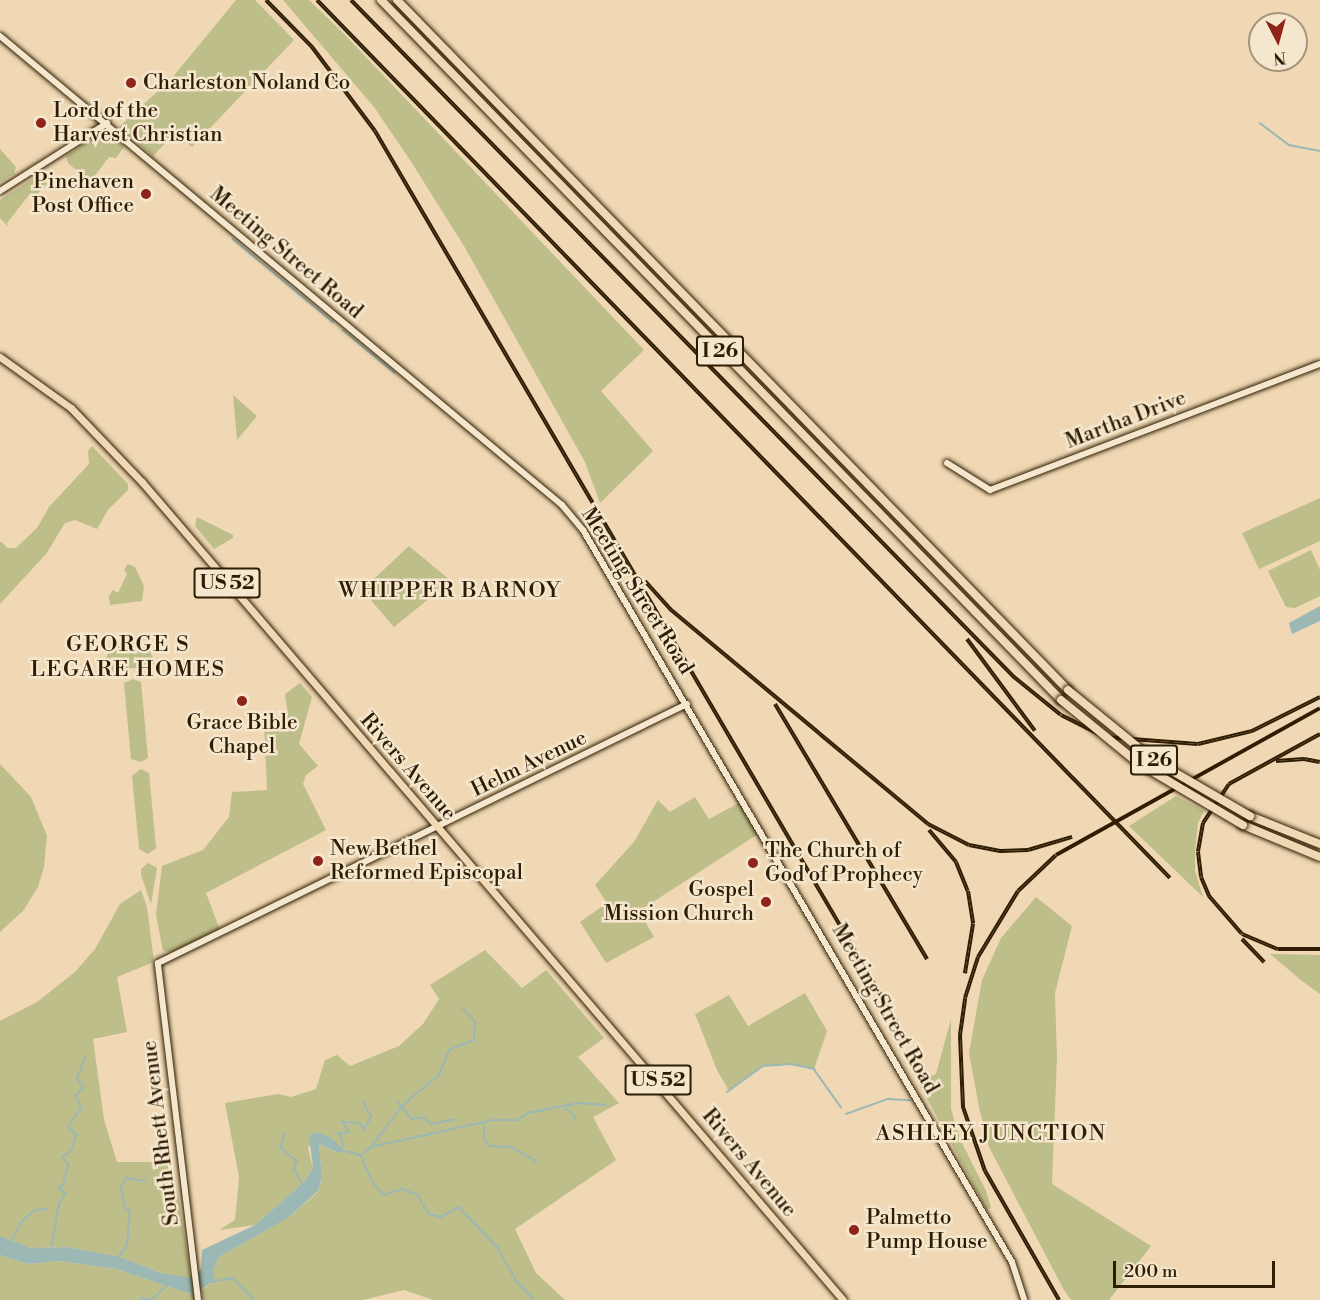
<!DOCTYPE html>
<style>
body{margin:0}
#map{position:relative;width:1320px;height:1300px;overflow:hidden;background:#efd8b3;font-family:"Libre Bodoni",serif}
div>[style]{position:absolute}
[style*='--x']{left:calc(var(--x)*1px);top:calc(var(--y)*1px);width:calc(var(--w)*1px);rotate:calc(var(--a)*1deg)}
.green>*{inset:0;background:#bdbe8a}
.water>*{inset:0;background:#9cb8b4}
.stream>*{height:1.5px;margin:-0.75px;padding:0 0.75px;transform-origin:0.75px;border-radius:0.75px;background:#9cb8b4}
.roads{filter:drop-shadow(0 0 2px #2f1d03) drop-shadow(0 0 2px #2f1d03)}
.secondary>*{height:6px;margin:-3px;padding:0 3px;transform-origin:3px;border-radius:3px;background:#f5e6ce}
.primary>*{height:7px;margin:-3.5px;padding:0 3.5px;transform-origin:3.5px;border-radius:3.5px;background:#efd8b3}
.highway>*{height:8px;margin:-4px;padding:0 4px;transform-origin:4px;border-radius:4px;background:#efd8b3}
.rail>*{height:4px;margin-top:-2px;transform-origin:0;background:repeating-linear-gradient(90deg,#f5e6ce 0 4.5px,#2f1d03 0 9px);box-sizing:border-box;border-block:2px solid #2f1d03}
.bridges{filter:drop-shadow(0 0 2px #2f1d03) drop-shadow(0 0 2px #2f1d03)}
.highway-bridge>*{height:8px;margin:-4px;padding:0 4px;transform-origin:4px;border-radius:4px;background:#efd8b3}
.dots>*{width:16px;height:16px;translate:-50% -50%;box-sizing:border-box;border:3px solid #f5e6ce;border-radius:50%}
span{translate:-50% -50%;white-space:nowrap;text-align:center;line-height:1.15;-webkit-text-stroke:5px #f5e6ce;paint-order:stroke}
.shield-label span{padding:2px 4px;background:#f5e6ce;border:2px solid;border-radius:4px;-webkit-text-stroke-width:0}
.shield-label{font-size:20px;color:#2f1d03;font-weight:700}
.poi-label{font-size:21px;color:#2f1d03}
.left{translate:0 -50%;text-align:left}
.right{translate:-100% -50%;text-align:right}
.street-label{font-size:21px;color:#2f1d03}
.neighbourhood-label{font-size:22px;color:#2f1d03;letter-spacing:1.5px}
.north{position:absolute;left:1248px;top:12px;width:60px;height:60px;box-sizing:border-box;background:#f5e6ce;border:2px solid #a6967d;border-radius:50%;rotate:174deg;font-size:16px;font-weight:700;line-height:24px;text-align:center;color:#2f1d03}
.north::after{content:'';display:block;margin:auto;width:21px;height:27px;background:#8f2418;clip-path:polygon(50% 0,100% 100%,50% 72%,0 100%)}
.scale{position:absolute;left:1113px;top:1261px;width:162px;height:27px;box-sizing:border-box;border:3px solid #2f1d03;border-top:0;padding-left:8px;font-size:18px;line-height:21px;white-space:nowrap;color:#2f1d03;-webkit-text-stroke:4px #f5e6ce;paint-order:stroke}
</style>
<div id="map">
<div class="green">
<div style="clip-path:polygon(236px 0,255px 0,294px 40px,192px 147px,175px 133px,153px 156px,119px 127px,172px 78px)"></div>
<div style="clip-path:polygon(283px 0,309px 0,344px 34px,644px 350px,601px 391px,653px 451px,600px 503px,585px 462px,464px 246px,410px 160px,374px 107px)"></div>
<div style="clip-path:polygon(103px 131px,111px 132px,124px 147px,116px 158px,109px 157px,90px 182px,68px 163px,66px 156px)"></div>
<div style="clip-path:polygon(0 149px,16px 167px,14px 174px,0 182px)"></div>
<div style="clip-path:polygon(42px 173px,47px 184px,34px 197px,29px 195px,7px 223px,9px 227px,0 218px,0 200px)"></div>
<div style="clip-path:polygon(233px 395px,257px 416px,237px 440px)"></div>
<div style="clip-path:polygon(92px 446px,128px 484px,128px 490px,108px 510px,97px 529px,75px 520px,65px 523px,46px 554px,0 604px,0 541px,8px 548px,16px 548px,37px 528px,49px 507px,89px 464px,88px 451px)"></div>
<div style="clip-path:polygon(1320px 498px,1320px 541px,1259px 569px,1242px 533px)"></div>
<div style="clip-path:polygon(197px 517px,233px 535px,233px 538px,214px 549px,195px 526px)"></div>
<div style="clip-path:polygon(409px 546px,451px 581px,394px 627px,362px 590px)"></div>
<div style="clip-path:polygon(1311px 550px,1320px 570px,1320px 596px,1295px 608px,1286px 607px,1268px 571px)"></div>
<div style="clip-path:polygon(128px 564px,135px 567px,144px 586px,142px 601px,110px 605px,109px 596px,113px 590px,118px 593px,127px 574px,124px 570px)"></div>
<div style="clip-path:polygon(134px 640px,148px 646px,156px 665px,106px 672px,104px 662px,110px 649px)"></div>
<div style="clip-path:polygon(133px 679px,141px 682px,148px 758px,141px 762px,131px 759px,124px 683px)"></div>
<div style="clip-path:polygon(300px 683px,312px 697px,299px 744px,318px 766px,306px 775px,303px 784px,326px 830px,206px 893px,220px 930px,173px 952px,163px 951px,156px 915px,162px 866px,203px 850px,229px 817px,232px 792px,267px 790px,264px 719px,288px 716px,285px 694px)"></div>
<div style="clip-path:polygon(0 764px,31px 797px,47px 836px,44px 867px,38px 887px,23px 911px,0 932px)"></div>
<div style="clip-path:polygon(141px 769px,149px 773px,156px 848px,148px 854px,139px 849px,132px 776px)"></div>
<div style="clip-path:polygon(1176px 796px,1204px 811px,1198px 823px,1195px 851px,1195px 871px,1203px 897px,1129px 826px)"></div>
<div style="clip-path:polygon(695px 797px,709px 819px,739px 803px,758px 834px,639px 911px,654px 937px,606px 963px,580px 922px,607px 903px,595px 885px,634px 842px,658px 800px,670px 812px)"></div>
<div style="clip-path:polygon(148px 863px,157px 868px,151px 904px,141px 875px,141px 869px)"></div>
<div style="clip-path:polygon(141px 890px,147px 907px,154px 962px,117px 977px,127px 1032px,93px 1039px,104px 1120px,117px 1162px,173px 1162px,191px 1278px,161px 1273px,120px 1257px,68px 1247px,31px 1248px,0 1236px,0 1021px,37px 1002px,75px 972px,95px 949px,120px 904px)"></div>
<div style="clip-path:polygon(1036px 897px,1072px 926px,1055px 993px,1057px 1057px,1052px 1184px,1151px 1246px,1109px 1300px,1071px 1300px,1064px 1290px,989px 1147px,979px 1107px,969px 1053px,982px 980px,1001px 938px)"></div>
<div style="clip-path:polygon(485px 950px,522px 988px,546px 970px,604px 1038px,578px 1057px,619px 1103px,593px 1117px,616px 1160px,515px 1229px,536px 1273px,565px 1300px,433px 1300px,404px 1290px,363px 1300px,203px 1300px,202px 1290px,215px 1280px,213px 1270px,219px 1257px,288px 1218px,318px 1192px,322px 1177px,319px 1144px,339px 1153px,318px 1132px,308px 1148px,313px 1168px,305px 1181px,255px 1225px,219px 1230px,235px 1220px,239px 1177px,225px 1103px,278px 1094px,291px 1097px,316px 1089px,325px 1060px,337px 1055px,350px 1066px,399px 1046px,423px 1024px,439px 999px,430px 985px)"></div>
<div style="clip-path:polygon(1270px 954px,1320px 955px,1320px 994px,1302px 981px)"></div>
<div style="clip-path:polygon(805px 993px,827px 1031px,814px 1069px,791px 1064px,763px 1066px,729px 1091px,717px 1070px,695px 1014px,729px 995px,748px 1026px)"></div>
<div style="clip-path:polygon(951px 1019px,951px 1109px,960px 1139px,986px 1191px,991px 1207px,987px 1210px,918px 1082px,936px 1074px)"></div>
<div style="clip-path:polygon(0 1255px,28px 1264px,59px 1261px,116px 1269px,188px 1293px,194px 1292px,195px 1300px,0 1300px)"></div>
</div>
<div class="water">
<div style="clip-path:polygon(1320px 606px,1320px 621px,1292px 634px,1289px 623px)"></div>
<div style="clip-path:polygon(317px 1132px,332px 1138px,343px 1150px,339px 1153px,319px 1144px,322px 1177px,318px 1191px,288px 1218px,219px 1257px,213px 1270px,215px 1280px,202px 1289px,188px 1293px,116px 1269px,59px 1261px,28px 1264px,0 1255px,0 1236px,31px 1248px,68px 1247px,120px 1257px,161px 1273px,193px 1278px,201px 1269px,202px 1250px,255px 1225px,305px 1181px,313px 1168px,309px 1136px)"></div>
</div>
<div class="stream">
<div style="--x:1260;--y:123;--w:36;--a:37"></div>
<div style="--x:1289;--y:145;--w:32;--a:11"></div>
<div style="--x:233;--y:239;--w:130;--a:39.7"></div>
<div style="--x:343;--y:330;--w:67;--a:39.6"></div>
<div style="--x:727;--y:1092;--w:44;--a:-35.8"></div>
<div style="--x:763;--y:1066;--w:28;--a:-4"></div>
<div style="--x:791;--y:1064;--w:24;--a:12"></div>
<div style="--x:814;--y:1069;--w:47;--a:54.6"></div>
<div style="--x:398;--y:1102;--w:22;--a:51"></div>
<div style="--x:412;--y:1119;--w:10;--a:-11"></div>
<div style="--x:422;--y:1117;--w:12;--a:35"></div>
<div style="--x:432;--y:1124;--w:24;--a:-12"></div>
<div style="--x:565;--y:1108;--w:12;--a:35"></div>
<div style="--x:575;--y:1115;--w:5;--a:90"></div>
<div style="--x:846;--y:1114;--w:45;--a:-19.7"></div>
<div style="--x:888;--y:1099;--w:22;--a:3"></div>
<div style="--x:484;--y:1123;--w:16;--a:86"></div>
<div style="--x:485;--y:1139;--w:9;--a:54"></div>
<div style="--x:490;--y:1146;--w:21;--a:3"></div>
<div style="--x:511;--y:1147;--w:29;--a:29"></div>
<div style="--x:285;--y:1134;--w:15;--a:106"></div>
<div style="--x:281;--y:1148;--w:21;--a:39"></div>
<div style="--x:297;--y:1161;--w:9;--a:111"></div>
<div style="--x:294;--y:1169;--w:16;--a:60"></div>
<div style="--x:371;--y:1147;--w:53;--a:-52.7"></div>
<div style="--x:403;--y:1105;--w:47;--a:-39.8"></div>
<div style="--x:439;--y:1075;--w:27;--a:-68"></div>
<div style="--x:449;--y:1050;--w:27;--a:-22"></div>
<div style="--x:474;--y:1040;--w:18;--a:-87"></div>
<div style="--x:475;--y:1022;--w:19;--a:-133"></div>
<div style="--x:341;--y:1149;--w:6;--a:-72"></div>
<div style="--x:343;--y:1143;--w:10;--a:-114"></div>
<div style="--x:339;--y:1134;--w:10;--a:-11"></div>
<div style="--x:349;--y:1132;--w:12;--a:-125"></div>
<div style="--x:342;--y:1122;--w:17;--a:3"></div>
<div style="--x:359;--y:1123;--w:8;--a:50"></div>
<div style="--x:364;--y:1129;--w:14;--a:-60"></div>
<div style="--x:371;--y:1117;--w:17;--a:-118"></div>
<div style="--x:341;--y:1150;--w:21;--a:14"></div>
<div style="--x:361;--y:1155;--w:28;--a:67"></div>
<div style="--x:372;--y:1181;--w:18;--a:49"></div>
<div style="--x:384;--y:1195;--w:20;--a:-18"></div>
<div style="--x:403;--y:1189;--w:16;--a:22"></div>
<div style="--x:418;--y:1195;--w:22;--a:60"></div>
<div style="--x:429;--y:1214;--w:12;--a:14"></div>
<div style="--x:441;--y:1217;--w:21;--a:-29"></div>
<div style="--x:459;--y:1207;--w:57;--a:46.4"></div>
<div style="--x:498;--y:1248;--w:38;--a:61"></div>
<div style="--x:516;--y:1281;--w:27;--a:45"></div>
<div style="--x:363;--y:1154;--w:11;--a:-41"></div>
<div style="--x:371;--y:1147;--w:126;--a:-12.4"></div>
<div style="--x:494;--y:1120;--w:23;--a:0"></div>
<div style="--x:517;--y:1120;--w:13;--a:-32"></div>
<div style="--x:528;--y:1113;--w:51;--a:-11.3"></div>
<div style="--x:578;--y:1103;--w:27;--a:4"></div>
<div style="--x:12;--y:1240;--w:21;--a:-62"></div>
<div style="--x:22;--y:1221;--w:17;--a:-40"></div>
<div style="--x:35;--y:1210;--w:11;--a:-5"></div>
<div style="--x:52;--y:1246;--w:43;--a:-80.5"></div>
<div style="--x:59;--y:1204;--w:12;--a:-59"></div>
<div style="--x:65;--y:1194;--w:9;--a:-139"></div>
<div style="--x:58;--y:1188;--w:5;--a:-22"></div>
<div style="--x:63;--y:1186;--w:23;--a:-77"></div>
<div style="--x:68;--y:1164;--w:9;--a:-131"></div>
<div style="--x:62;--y:1157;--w:12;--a:-35"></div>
<div style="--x:72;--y:1150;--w:16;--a:-75"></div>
<div style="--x:76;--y:1135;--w:11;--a:-135"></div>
<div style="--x:68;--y:1127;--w:23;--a:-56"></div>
<div style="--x:81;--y:1108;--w:13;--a:-113"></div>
<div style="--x:76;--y:1096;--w:11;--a:-52"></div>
<div style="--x:83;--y:1087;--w:10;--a:-127"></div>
<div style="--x:77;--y:1079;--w:23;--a:-70"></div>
<div style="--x:118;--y:1258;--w:16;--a:-55"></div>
<div style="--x:127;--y:1245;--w:33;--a:-85"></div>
<div style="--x:130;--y:1212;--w:6;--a:-141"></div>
<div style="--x:125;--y:1208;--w:21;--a:-101"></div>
<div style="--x:121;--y:1187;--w:10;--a:-61"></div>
<div style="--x:126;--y:1178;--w:20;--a:9"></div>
<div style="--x:211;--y:1282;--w:22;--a:-10"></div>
<div style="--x:233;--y:1278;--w:30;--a:46"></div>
<div style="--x:141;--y:1298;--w:11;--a:10"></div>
<div style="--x:152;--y:1300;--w:21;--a:-45"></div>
</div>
<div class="roads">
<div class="secondary">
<div style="--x:0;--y:36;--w:732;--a:39.85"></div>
<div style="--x:562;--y:505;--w:33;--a:50"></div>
<div style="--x:583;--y:530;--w:848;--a:59.63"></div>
<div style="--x:1012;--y:1262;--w:40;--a:72"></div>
<div style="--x:0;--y:191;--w:127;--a:-32.4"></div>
<div style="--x:947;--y:463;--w:51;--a:32.1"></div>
<div style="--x:990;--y:490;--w:353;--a:-20.9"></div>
<div style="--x:198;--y:1300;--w:339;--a:-96.8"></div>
<div style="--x:158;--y:963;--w:589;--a:-26.09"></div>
</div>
<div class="primary">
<div style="--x:0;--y:357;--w:87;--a:35.7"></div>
<div style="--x:71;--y:408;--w:103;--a:46.2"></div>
<div style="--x:142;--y:482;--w:1077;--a:49.4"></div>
</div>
<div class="highway">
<div style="--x:381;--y:0;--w:976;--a:45.83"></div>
<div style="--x:397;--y:0;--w:962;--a:45.8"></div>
<div style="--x:1250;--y:816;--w:75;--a:21.8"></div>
<div style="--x:1243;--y:825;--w:83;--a:22.6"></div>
</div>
</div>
<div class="rail">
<div style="--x:266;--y:0;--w:66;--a:45.6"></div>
<div style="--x:312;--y:47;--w:105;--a:53.1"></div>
<div style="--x:375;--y:131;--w:1034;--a:59.66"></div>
<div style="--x:317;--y:0;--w:1224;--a:45.83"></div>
<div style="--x:351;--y:0;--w:948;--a:45.6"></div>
<div style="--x:1014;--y:677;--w:60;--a:39"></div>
<div style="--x:1061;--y:715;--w:49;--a:26.6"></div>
<div style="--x:1105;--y:737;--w:93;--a:4.3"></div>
<div style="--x:1198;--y:744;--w:56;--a:-13.5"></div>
<div style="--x:1252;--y:731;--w:76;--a:-26.6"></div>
<div style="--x:645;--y:581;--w:38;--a:48"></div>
<div style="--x:670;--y:609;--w:336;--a:39.8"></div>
<div style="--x:928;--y:824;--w:46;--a:27.1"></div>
<div style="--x:969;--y:845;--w:33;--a:11"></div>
<div style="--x:1001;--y:851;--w:27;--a:-2"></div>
<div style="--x:1028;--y:850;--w:46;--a:-16.5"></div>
<div style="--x:967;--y:639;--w:114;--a:53.5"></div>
<div style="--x:775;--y:704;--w:297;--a:59.2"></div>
<div style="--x:1320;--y:734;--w:104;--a:151.2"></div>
<div style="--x:1229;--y:784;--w:47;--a:123.7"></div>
<div style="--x:1203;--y:823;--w:29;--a:100"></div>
<div style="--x:1198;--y:852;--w:25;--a:83"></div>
<div style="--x:1201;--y:877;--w:21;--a:67"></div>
<div style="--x:1209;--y:896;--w:50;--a:49"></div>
<div style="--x:1242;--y:934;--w:39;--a:23"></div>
<div style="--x:1278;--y:949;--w:42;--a:0"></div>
<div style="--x:1276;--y:761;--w:28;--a:-4"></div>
<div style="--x:1304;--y:759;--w:16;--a:11"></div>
<div style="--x:929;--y:830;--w:42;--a:49.8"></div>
<div style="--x:956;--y:862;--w:31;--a:68"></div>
<div style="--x:968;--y:891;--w:33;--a:81"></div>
<div style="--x:973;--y:924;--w:50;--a:99.3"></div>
<div style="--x:1242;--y:939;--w:32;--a:46"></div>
<div style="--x:1059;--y:1300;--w:149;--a:-119.8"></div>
<div style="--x:985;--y:1171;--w:68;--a:-109"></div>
<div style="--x:963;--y:1107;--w:72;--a:-92.4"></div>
<div style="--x:960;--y:1035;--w:37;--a:-82"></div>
<div style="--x:965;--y:998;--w:43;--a:-72.4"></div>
<div style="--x:978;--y:957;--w:77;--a:-58.8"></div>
<div style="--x:1018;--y:891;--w:52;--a:-43.5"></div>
<div style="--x:1056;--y:855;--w:302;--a:-29.1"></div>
</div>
<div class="bridges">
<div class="highway-bridge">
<div style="--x:1068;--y:690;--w:112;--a:39.2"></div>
<div style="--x:1155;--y:761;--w:110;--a:30.1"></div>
<div style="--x:1061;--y:700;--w:99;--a:39.3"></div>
<div style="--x:1138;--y:763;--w:122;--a:30.6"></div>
</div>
</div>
<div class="dots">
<div style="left:131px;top:83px;background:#8f2418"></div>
<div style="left:41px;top:123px;background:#8f2418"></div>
<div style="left:146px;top:194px;background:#8f2418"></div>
<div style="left:242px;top:701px;background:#8f2418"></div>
<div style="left:318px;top:861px;background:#8f2418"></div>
<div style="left:753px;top:863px;background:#8f2418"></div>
<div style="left:766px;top:902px;background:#8f2418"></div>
<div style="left:854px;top:1230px;background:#8f2418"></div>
</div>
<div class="shield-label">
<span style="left:720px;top:351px">I 26</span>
<span style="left:227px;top:583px">US 52</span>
<span style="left:1154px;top:760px">I 26</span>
<span style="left:658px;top:1080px">US 52</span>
</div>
<div class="poi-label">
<span class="left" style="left:143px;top:83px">Charleston Noland Co</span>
<span class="left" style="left:53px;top:123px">Lord of the<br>Harvest Christian</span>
<span class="right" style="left:134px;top:194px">Pinehaven<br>Post Office</span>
<span style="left:242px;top:735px">Grace Bible<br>Chapel</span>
<span class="left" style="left:330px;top:861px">New Bethel<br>Reformed Episcopal</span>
<span class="left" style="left:765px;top:863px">The Church of<br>God of Prophecy</span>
<span class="right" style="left:754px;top:902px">Gospel<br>Mission Church</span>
<span class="left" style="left:866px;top:1230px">Palmetto<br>Pump House</span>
</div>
<div class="street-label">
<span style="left:286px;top:253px;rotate:40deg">Meeting Street Road</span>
<span style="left:1126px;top:420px;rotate:-21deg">Martha Drive</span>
<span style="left:637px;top:591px;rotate:58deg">Meeting Street Road</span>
<span style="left:529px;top:764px;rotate:-26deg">Helm Avenue</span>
<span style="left:408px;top:767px;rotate:49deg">Rivers Avenue</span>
<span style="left:885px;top:1009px;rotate:60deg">Meeting Street Road</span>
<span style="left:161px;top:1133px;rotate:-97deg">South Rhett Avenue</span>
<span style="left:749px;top:1163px;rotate:50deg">Rivers Avenue</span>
</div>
<div class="neighbourhood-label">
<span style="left:450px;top:591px">WHIPPER BARNOY</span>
<span style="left:128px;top:657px">GEORGE S<br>LEGARE HOMES</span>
<span style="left:991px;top:1134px">ASHLEY JUNCTION</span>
</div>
<div class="north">N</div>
<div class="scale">200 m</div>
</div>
